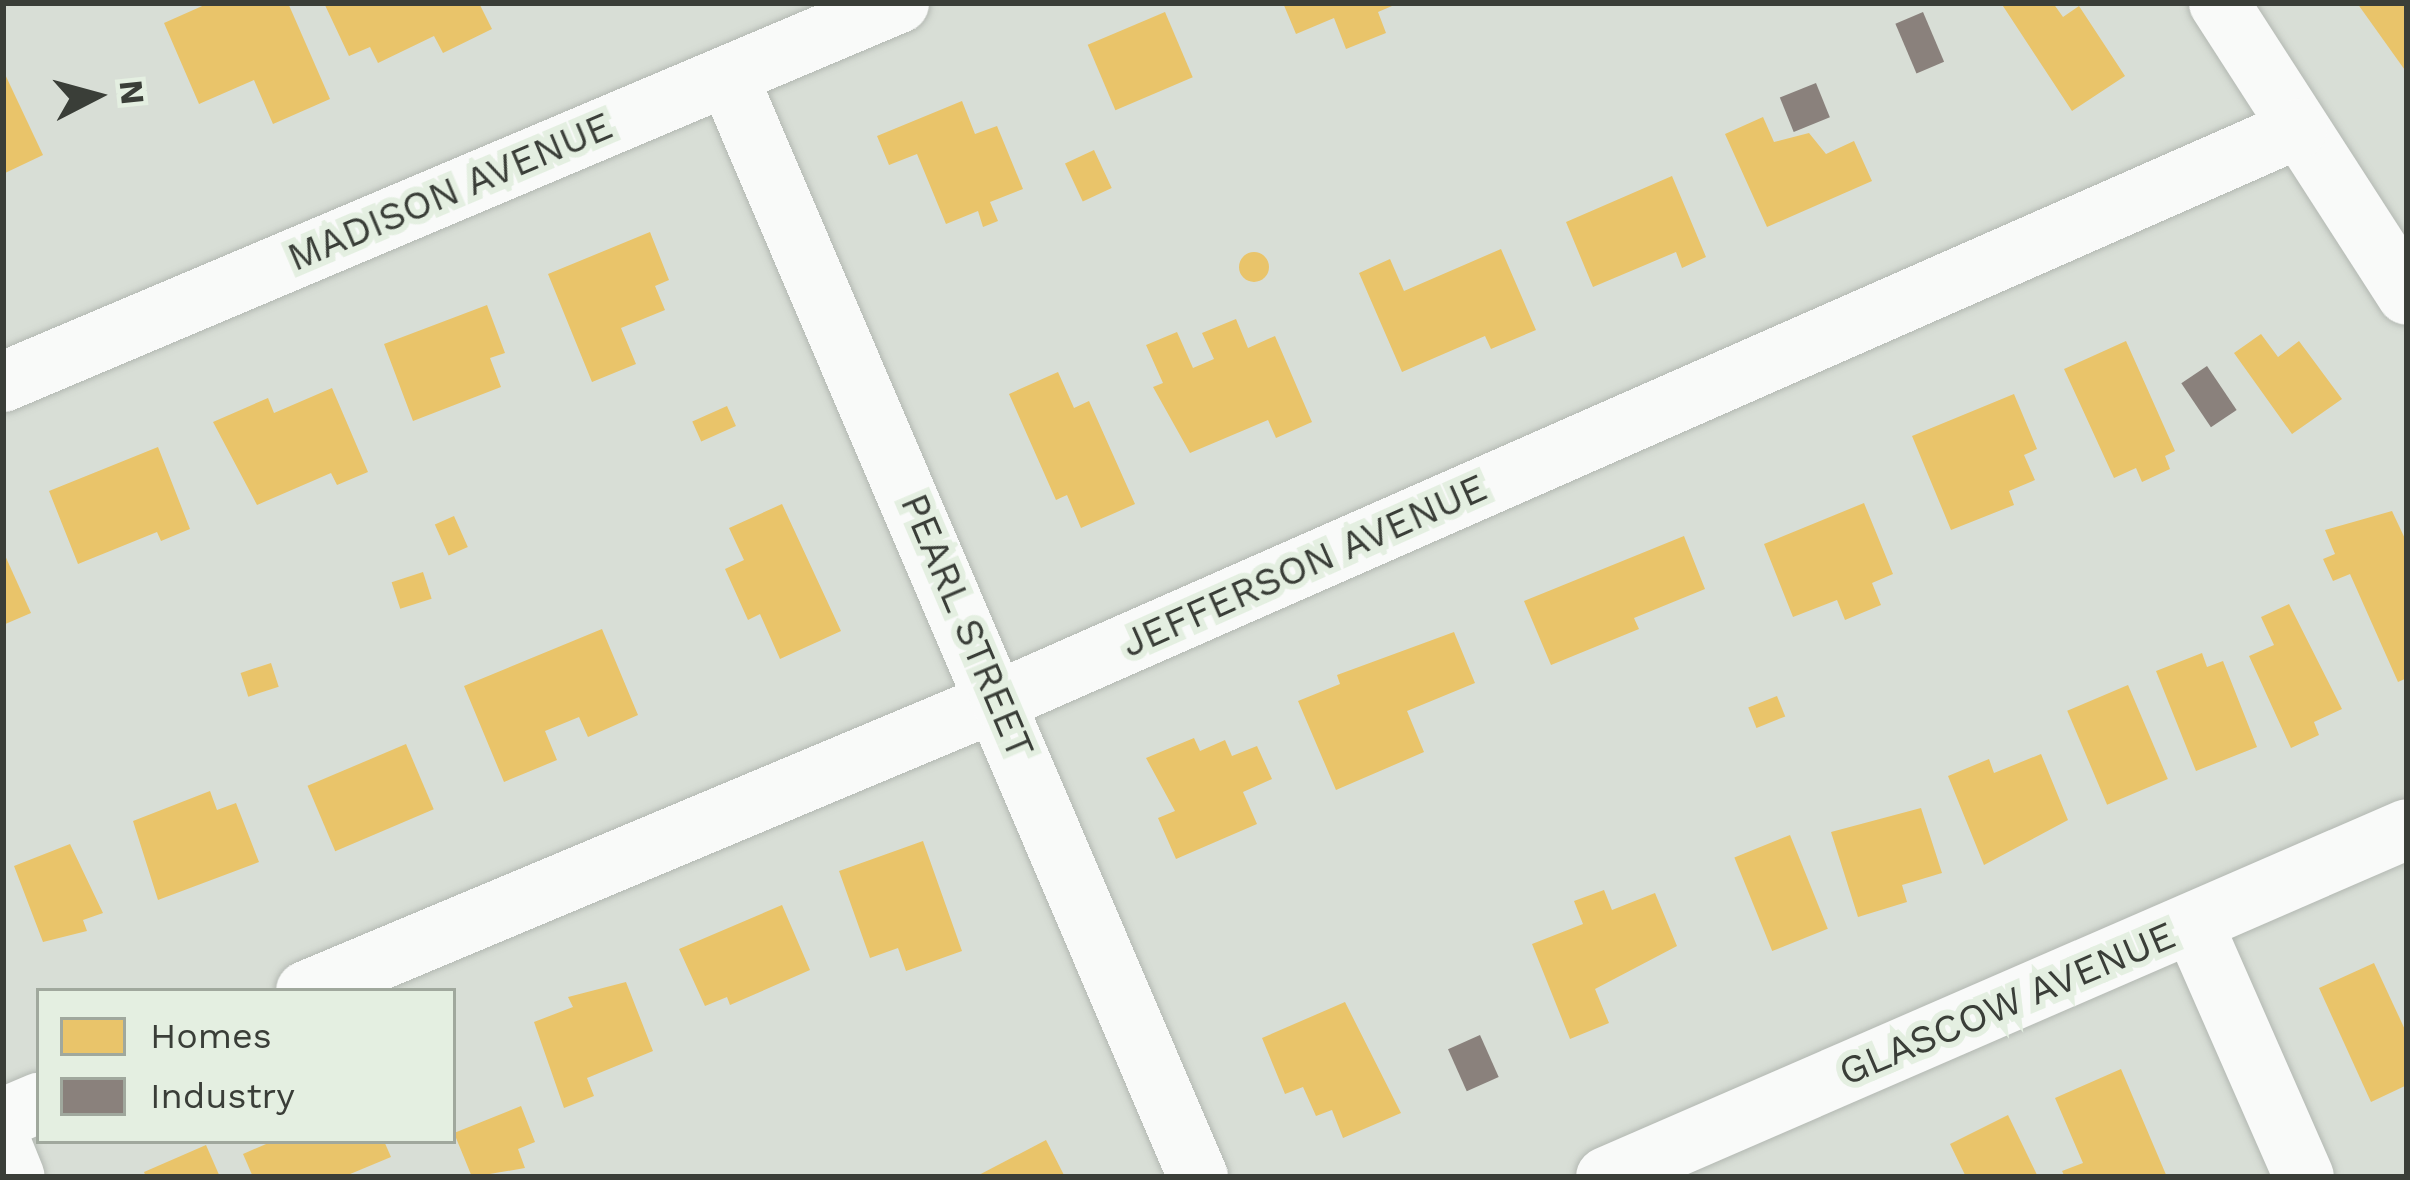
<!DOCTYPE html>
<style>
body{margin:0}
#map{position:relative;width:2410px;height:1180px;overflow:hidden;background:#d8ded6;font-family:"Work Sans",sans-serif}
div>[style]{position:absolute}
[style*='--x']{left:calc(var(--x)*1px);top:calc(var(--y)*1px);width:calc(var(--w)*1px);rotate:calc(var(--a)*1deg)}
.homes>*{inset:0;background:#e9c46a;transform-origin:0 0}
.round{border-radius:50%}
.industry>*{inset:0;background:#8a817c;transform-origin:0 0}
.roads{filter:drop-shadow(0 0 3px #b3b8b2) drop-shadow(0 0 3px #b3b8b2)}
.minor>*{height:60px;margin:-30px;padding:0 30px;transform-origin:30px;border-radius:30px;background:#f9faf9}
span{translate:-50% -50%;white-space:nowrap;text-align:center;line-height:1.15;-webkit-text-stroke:12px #e4efe1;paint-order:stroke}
.street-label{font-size:39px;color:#3a3e38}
.frame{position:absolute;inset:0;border:6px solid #3a3e38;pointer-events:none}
.legend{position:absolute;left:36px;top:988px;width:420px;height:156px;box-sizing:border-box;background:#e4efe1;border:3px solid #a0a89d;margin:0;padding:15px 21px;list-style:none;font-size:36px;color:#3a3e38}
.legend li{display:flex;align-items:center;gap:24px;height:60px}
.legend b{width:60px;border:3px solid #a0a89d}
.north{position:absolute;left:36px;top:36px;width:120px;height:120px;-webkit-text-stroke:9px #e4efe1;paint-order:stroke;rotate:84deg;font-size:33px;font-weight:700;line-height:48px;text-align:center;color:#3a3e38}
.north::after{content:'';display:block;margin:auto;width:42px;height:54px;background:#3a3e38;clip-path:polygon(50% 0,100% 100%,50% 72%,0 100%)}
</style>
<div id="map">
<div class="homes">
<div style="clip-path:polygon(209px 3px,288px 3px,330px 99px,273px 124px,254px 80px,199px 104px,164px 23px)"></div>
<div style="clip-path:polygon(324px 3px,479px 3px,492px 29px,443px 53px,434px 36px,378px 63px,370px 47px,349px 56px)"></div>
<div style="clip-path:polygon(1283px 3px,1399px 3px,1378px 12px,1386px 33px,1346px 49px,1334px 18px,1296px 34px)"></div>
<div style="clip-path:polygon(2001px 3px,2053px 3px,2063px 17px,2079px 6px,2125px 76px,2072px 111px)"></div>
<div style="clip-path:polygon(2357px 3px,2407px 3px,2407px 73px)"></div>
<div style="left:1165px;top:12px;width:71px;height:84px;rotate:67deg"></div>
<div style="clip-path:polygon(3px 70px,43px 155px,3px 174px)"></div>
<div style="clip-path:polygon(962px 101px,975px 134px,997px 126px,1023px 189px,990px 202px,998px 221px,983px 227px,978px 211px,946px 224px,917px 154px,889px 165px,877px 136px)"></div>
<div style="clip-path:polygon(1763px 117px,1774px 142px,1809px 133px,1826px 154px,1854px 141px,1872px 181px,1767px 227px,1725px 134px)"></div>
<div style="left:1094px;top:150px;width:42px;height:32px;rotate:65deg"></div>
<div style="clip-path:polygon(1672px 176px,1706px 257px,1682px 268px,1676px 252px,1593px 287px,1566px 222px)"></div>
<div style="clip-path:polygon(650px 232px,669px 280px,655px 286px,665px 310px,621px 328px,636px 364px,592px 382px,548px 274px)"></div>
<div style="clip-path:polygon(1501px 249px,1536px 330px,1491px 349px,1485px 336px,1402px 372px,1359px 273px,1390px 259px,1404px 291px)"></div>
<div class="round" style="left:1239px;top:252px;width:30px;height:30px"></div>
<div style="clip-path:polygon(487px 305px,505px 353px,490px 358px,501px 387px,413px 421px,384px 344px)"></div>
<div style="clip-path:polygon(1236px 319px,1248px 348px,1275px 336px,1312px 422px,1276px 438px,1268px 420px,1190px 453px,1153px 387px,1163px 383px,1146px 345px,1177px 332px,1193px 368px,1214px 359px,1202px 333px)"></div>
<div style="clip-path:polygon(2261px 334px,2278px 357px,2299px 341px,2342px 399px,2292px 434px,2234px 353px)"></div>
<div style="clip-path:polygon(2126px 341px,2175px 451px,2165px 456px,2170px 469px,2142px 482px,2136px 468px,2114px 478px,2064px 369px)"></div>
<div style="clip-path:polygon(1058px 372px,1074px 408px,1089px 401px,1135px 504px,1081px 528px,1067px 495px,1056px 500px,1009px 394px)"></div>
<div style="clip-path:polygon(332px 388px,368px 472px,337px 485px,331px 473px,257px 505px,213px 422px,268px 398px,274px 413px)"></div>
<div style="clip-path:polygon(2014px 394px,2037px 449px,2024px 455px,2035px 480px,2009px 491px,2014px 505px,1951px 530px,1912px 436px)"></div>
<div style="left:727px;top:406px;width:22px;height:38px;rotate:66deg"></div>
<div style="clip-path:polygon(158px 447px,190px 529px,161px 541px,157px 532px,78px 564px,49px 491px)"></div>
<div style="clip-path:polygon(1864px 503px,1893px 574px,1872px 583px,1881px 605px,1845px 620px,1837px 600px,1793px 617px,1764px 544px)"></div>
<div style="clip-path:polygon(782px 504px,841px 631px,780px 659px,760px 614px,748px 620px,725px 569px,744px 560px,729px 528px)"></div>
<div style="clip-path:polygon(2392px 511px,2407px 543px,2407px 678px,2398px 682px,2350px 574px,2333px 581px,2323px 559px,2335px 554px,2325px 530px)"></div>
<div style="left:454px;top:516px;width:34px;height:21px;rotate:66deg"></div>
<div style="clip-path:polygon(1684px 536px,1705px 589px,1634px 618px,1639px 629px,1551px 665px,1524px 601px)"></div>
<div style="clip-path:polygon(3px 551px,31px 613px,3px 625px)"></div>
<div style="left:423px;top:572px;width:28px;height:33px;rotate:72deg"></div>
<div style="clip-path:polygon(2289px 604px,2342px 709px,2314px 722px,2319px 735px,2291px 748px,2249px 656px,2274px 645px,2261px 617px)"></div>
<div style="clip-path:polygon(602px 629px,638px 715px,588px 737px,579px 717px,545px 731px,557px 760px,504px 782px,464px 686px)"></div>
<div style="clip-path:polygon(1454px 632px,1475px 683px,1407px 711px,1424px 752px,1336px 790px,1298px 701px,1340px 684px,1337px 675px)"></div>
<div style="clip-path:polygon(2202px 653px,2207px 667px,2223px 661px,2257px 747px,2196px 771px,2156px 671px)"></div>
<div style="left:271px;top:663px;width:25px;height:32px;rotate:72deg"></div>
<div style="left:2128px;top:685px;width:102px;height:66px;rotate:67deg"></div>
<div style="left:1777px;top:696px;width:22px;height:31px;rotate:68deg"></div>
<div style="clip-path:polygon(1194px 738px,1200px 751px,1225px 740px,1232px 756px,1257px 746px,1272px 779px,1243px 792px,1257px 824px,1176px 859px,1158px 818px,1175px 811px,1146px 758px)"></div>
<div style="left:406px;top:744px;width:71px;height:107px;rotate:67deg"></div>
<div style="clip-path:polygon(2041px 754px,2068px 820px,1984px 865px,1948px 776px,1989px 759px,1994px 773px)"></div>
<div style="clip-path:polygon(210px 791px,217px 810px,236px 803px,259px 862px,158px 900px,133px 821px)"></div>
<div style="clip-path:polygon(1921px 808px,1942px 873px,1902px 885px,1907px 902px,1858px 917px,1831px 832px)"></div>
<div style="left:1790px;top:835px;width:101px;height:60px;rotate:68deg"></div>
<div style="clip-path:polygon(923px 841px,962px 951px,906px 971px,898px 948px,870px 958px,839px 871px)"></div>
<div style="clip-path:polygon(70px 844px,103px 913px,83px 920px,87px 931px,43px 942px,14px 866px)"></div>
<div style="clip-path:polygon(1604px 890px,1612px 910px,1655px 893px,1677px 946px,1595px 989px,1609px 1023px,1570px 1039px,1532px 944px,1583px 924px,1574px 901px)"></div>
<div style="clip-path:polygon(782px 905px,810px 970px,730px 1005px,727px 997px,705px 1006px,679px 949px)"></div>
<div style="clip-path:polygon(2374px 963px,2407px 1034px,2407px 1085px,2371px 1102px,2319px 988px)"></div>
<div style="clip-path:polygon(626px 982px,653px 1051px,587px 1078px,594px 1096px,564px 1108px,534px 1022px,573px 1007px,568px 997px)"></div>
<div style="clip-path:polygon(1345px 1002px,1401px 1113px,1343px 1138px,1332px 1110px,1316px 1116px,1303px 1087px,1285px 1094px,1262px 1038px)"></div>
<div style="clip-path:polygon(2121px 1069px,2167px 1177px,2065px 1177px,2062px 1171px,2083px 1163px,2055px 1098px)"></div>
<div style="clip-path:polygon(521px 1106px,535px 1142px,518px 1149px,525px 1168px,472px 1177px,454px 1133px)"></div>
<div style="clip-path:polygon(2008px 1115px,2038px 1177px,1966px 1177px,1950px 1144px)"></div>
<div style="clip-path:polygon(1046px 1140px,1065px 1177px,975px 1177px)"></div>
<div style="clip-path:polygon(273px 1141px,384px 1141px,391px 1157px,343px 1177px,253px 1177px,243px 1154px)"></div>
<div style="clip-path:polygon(206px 1145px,220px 1177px,146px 1177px,144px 1172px)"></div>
</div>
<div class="industry">
<div style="left:1923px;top:12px;width:54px;height:30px;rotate:67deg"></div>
<div style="left:1816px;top:83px;width:37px;height:39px;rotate:68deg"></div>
<div style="left:2207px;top:366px;width:53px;height:31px;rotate:56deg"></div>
<div style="left:1480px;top:1035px;width:46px;height:35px;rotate:66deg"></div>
</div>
<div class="roads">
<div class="minor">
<div style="--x:2219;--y:3;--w:347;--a:57.2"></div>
<div style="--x:728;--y:77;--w:1196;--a:66.86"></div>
<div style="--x:3;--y:382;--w:973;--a:-22.93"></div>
<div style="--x:2193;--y:924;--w:276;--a:66.3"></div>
<div style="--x:306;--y:991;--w:753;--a:-22.75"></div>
<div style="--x:1000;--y:700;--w:1417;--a:-23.76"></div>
<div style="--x:3;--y:1118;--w:39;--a:-23"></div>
<div style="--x:3;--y:1148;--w:31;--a:68"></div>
<div style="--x:1606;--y:1177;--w:873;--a:-23.48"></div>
</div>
</div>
<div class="street-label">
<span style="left:450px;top:192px;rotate:-23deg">MADISON AVENUE</span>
<span style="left:1304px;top:566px;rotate:-24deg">JEFFERSON AVENUE</span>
<span style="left:967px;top:626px;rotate:67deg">PEARL STREET</span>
<span style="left:2007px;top:1004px;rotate:-23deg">GLASCOW AVENUE</span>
</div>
<div class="frame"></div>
<ul class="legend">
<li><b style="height:33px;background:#e9c46a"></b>Homes</li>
<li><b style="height:33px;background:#8a817c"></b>Industry</li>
</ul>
<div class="north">N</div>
</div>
